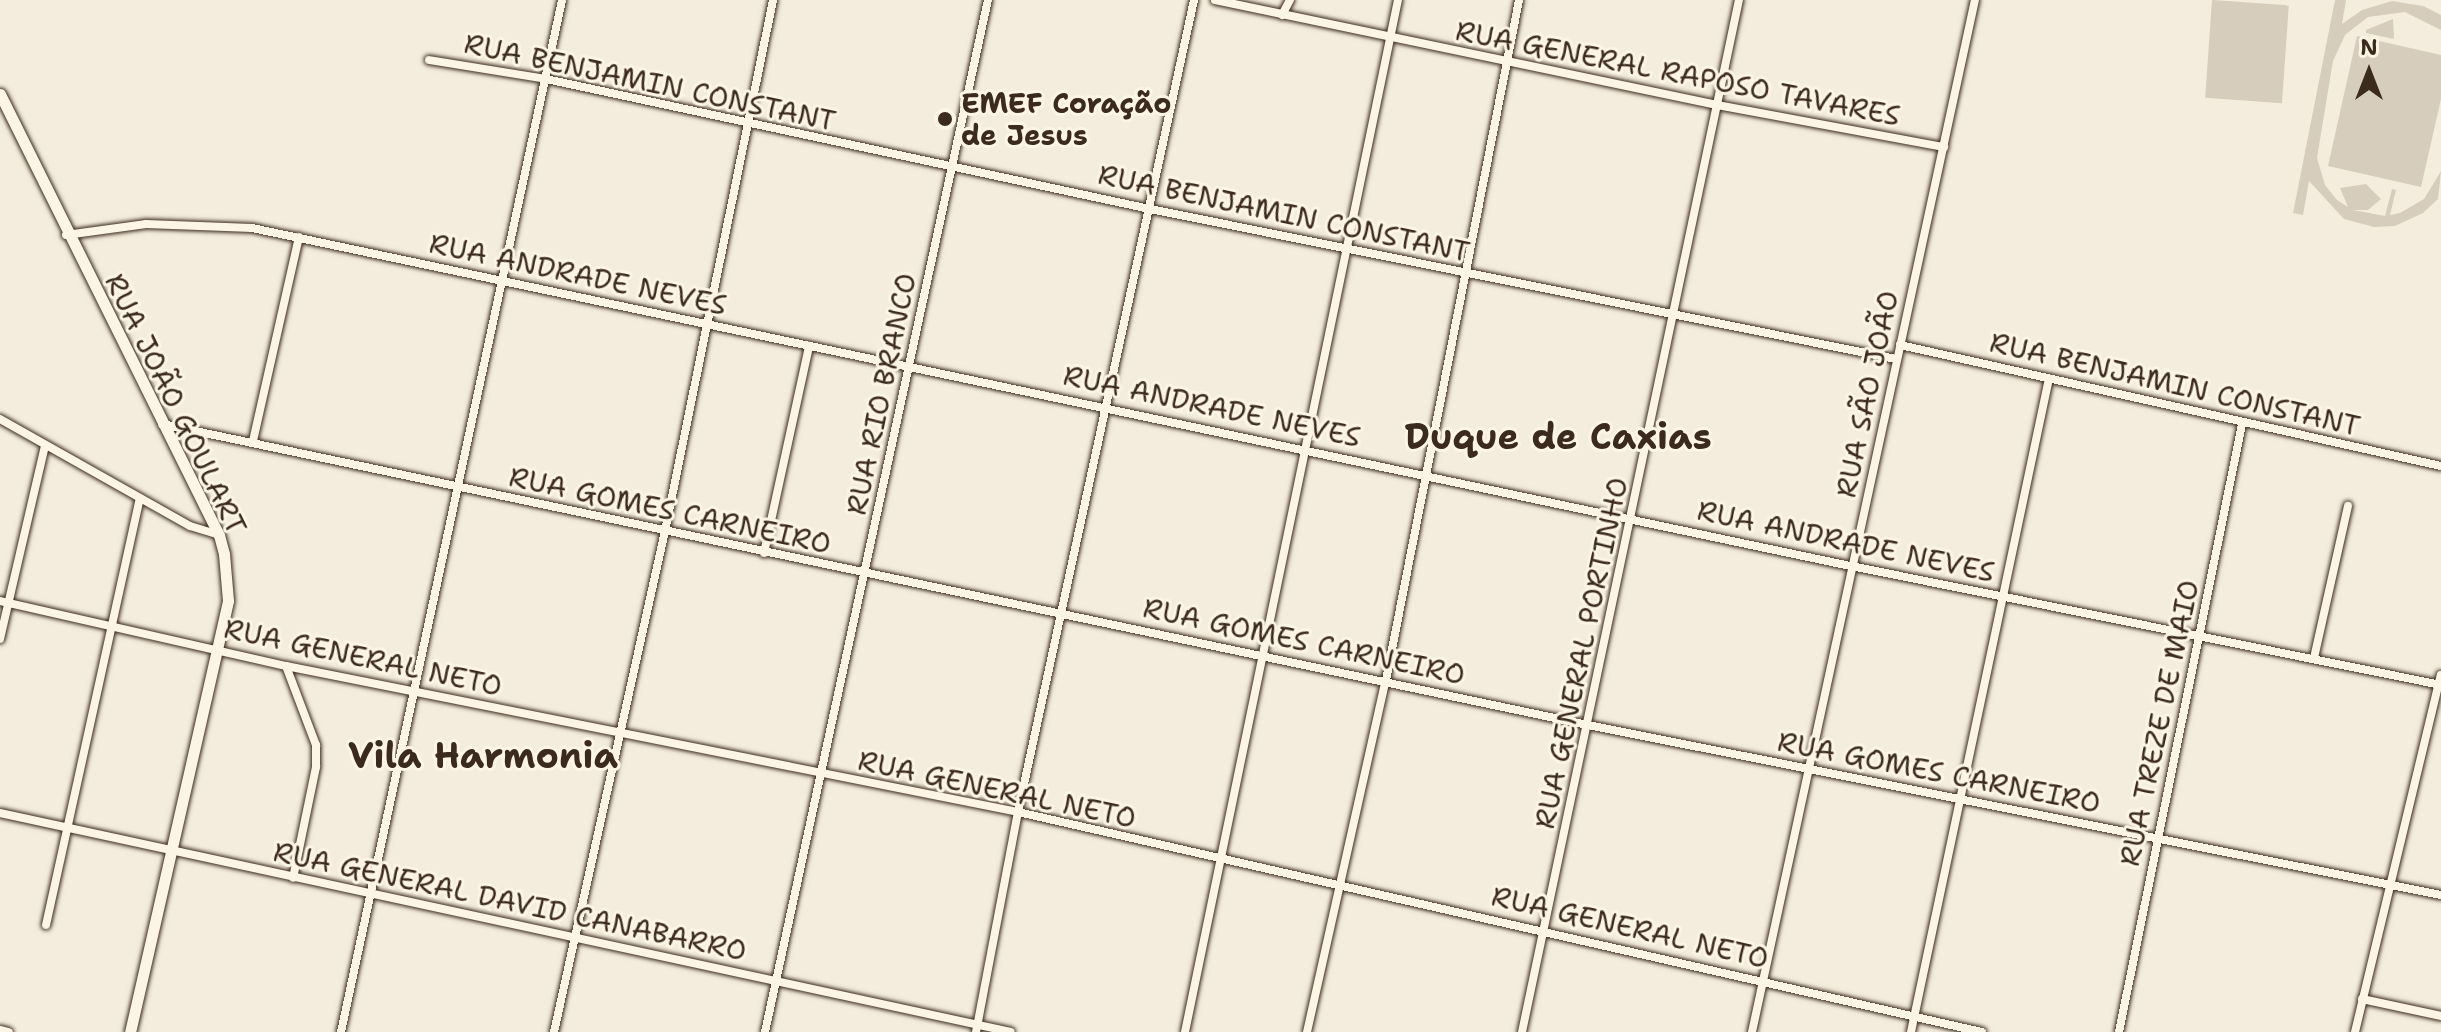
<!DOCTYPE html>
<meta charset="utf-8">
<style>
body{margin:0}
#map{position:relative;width:2441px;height:1032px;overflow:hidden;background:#f4eddd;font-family:"Shantell Sans",sans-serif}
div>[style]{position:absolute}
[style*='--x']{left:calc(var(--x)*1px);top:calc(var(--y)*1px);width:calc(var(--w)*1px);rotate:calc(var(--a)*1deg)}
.green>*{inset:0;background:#d6cdbd;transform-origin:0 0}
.roads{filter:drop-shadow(0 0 2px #3b2a1e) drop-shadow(0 0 2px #3b2a1e)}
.street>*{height:8px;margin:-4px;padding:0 4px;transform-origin:4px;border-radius:4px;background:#fcf5e5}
.secondary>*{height:11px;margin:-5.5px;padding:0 5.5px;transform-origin:5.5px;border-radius:5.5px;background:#fcf5e5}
.dots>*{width:22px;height:22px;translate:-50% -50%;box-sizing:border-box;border:4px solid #fcf5e5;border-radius:50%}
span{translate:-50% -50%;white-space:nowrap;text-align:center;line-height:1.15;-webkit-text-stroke:6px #fcf5e5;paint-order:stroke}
.street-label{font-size:28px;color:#3b2a1e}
.poi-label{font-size:28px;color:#3b2a1e;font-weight:700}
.left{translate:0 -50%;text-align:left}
.district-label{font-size:36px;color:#3b2a1e;font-weight:700}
.north{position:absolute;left:2329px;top:32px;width:80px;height:80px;-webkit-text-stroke:6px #fcf5e5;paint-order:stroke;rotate:0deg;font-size:22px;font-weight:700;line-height:32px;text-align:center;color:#3b2a1e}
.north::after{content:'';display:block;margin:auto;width:28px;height:36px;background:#3b2a1e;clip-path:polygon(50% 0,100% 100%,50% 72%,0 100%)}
</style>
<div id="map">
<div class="green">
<div style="left:2212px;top:0;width:77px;height:98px;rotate:4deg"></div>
<div style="clip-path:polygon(2335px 0,2346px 0,2342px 24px,2362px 10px,2392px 1px,2423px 6px,2441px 15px,2441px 30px,2405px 12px,2368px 17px,2345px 35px,2333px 61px,2317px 158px,2325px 185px,2337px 200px,2348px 207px,2340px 188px,2366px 184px,2381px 199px,2368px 210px,2353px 210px,2385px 216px,2392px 189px,2396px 190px,2390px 215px,2400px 213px,2424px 199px,2441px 171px,2438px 199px,2423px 213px,2395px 226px,2374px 227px,2344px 219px,2309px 181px,2303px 215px,2293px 213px)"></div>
<div style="clip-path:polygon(2393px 19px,2394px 39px,2366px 33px,2366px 30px)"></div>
<div style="clip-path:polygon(2357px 36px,2441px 55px,2441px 99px,2421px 187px,2328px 166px)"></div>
</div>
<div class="roads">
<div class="street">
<div style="--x:1215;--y:0;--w:513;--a:11.81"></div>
<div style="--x:1717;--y:105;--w:231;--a:10.5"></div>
<div style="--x:1282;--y:15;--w:17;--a:-62"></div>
<div style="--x:429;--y:60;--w:119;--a:9.2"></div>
<div style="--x:546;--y:79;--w:618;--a:12.15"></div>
<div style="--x:1150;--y:209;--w:761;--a:11.37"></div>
<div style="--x:66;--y:235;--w:81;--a:-7.8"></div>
<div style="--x:146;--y:224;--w:106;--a:2.2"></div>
<div style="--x:252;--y:228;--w:1634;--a:11.94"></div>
<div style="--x:1851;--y:566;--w:602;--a:11.4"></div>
<div style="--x:1900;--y:345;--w:554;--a:12.61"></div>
<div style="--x:0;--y:419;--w:218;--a:29.4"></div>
<div style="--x:190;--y:526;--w:30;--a:17"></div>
<div style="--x:162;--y:424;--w:1457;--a:11.92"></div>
<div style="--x:1588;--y:725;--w:870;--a:11.27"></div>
<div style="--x:253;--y:441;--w:209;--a:-77.3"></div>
<div style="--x:764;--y:553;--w:212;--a:-77.7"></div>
<div style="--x:0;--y:601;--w:293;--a:12.8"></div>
<div style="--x:286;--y:666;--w:746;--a:11.28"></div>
<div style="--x:1018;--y:812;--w:989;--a:12.86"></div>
<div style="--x:0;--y:639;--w:199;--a:-76.9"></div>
<div style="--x:2314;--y:658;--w:156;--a:-77.4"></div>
<div style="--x:286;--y:666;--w:85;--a:69.2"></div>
<div style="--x:316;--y:745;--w:22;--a:90"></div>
<div style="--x:316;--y:767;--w:113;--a:101.7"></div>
<div style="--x:0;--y:813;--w:1034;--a:12.22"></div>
<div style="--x:46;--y:925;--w:436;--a:-77.6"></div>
<div style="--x:2362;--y:999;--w:81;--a:12.1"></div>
<div style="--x:0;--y:1030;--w:9;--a:13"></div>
<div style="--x:341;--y:1032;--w:1055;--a:-77.91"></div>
<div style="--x:554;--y:1032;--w:513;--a:-77.51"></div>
<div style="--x:665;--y:531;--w:542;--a:-78.5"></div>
<div style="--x:765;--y:1032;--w:1056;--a:-77.81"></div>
<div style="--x:976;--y:1032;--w:224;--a:-79.2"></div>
<div style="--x:1018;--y:812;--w:831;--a:-77.77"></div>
<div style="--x:1185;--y:1032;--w:1054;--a:-78.34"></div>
<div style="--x:1307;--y:1032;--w:361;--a:-77.4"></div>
<div style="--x:1386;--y:680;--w:693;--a:-78.93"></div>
<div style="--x:1522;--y:1032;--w:1055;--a:-78.13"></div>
<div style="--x:1752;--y:1032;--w:1056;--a:-77.81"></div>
<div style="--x:1911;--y:1032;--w:668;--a:-78.08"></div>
<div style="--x:2119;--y:1032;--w:620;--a:-78.56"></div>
<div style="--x:2355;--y:1032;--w:367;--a:-76.5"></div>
</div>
<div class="secondary">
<div style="--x:0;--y:94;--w:492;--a:63.6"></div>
<div style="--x:219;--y:535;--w:20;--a:75"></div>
<div style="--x:224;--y:554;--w:47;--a:85.1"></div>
<div style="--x:228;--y:601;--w:442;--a:102.8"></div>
</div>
</div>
<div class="dots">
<div style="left:945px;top:119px;background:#3b2a1e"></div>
</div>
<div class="street-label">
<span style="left:1678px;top:73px;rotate:11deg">RUA GENERAL RAPOSO TAVARES</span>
<span style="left:650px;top:82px;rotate:12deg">RUA BENJAMIN CONSTANT</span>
<span style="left:1284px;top:213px;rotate:12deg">RUA BENJAMIN CONSTANT</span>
<span style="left:578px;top:274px;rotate:12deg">RUA ANDRADE NEVES</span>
<span style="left:2175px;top:384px;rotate:13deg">RUA BENJAMIN CONSTANT</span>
<span style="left:881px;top:394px;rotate:-78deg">RUA RIO BRANCO</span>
<span style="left:1867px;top:394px;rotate:-78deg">RUA SÃO JOÃO</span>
<span style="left:176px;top:404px;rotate:64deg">RUA JOÃO GOULART</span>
<span style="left:1212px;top:406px;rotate:12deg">RUA ANDRADE NEVES</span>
<span style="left:670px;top:510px;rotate:12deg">RUA GOMES CARNEIRO</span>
<span style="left:1846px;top:541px;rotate:12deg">RUA ANDRADE NEVES</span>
<span style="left:1304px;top:641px;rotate:12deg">RUA GOMES CARNEIRO</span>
<span style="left:1581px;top:653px;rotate:-78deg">RUA GENERAL PORTINHO</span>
<span style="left:363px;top:657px;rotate:12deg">RUA GENERAL NETO</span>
<span style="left:2159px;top:723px;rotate:-78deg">RUA TREZE DE MAIO</span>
<span style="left:1939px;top:772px;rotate:11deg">RUA GOMES CARNEIRO</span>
<span style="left:997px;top:789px;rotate:12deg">RUA GENERAL NETO</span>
<span style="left:510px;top:901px;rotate:12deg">RUA GENERAL DAVID CANABARRO</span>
<span style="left:1630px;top:927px;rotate:13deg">RUA GENERAL NETO</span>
</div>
<div class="poi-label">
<span class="left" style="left:961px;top:119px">EMEF Coração<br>de Jesus</span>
</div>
<div class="district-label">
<span style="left:1558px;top:437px">Duque de Caxias</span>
<span style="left:483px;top:756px">Vila Harmonia</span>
</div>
<div class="north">N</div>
</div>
